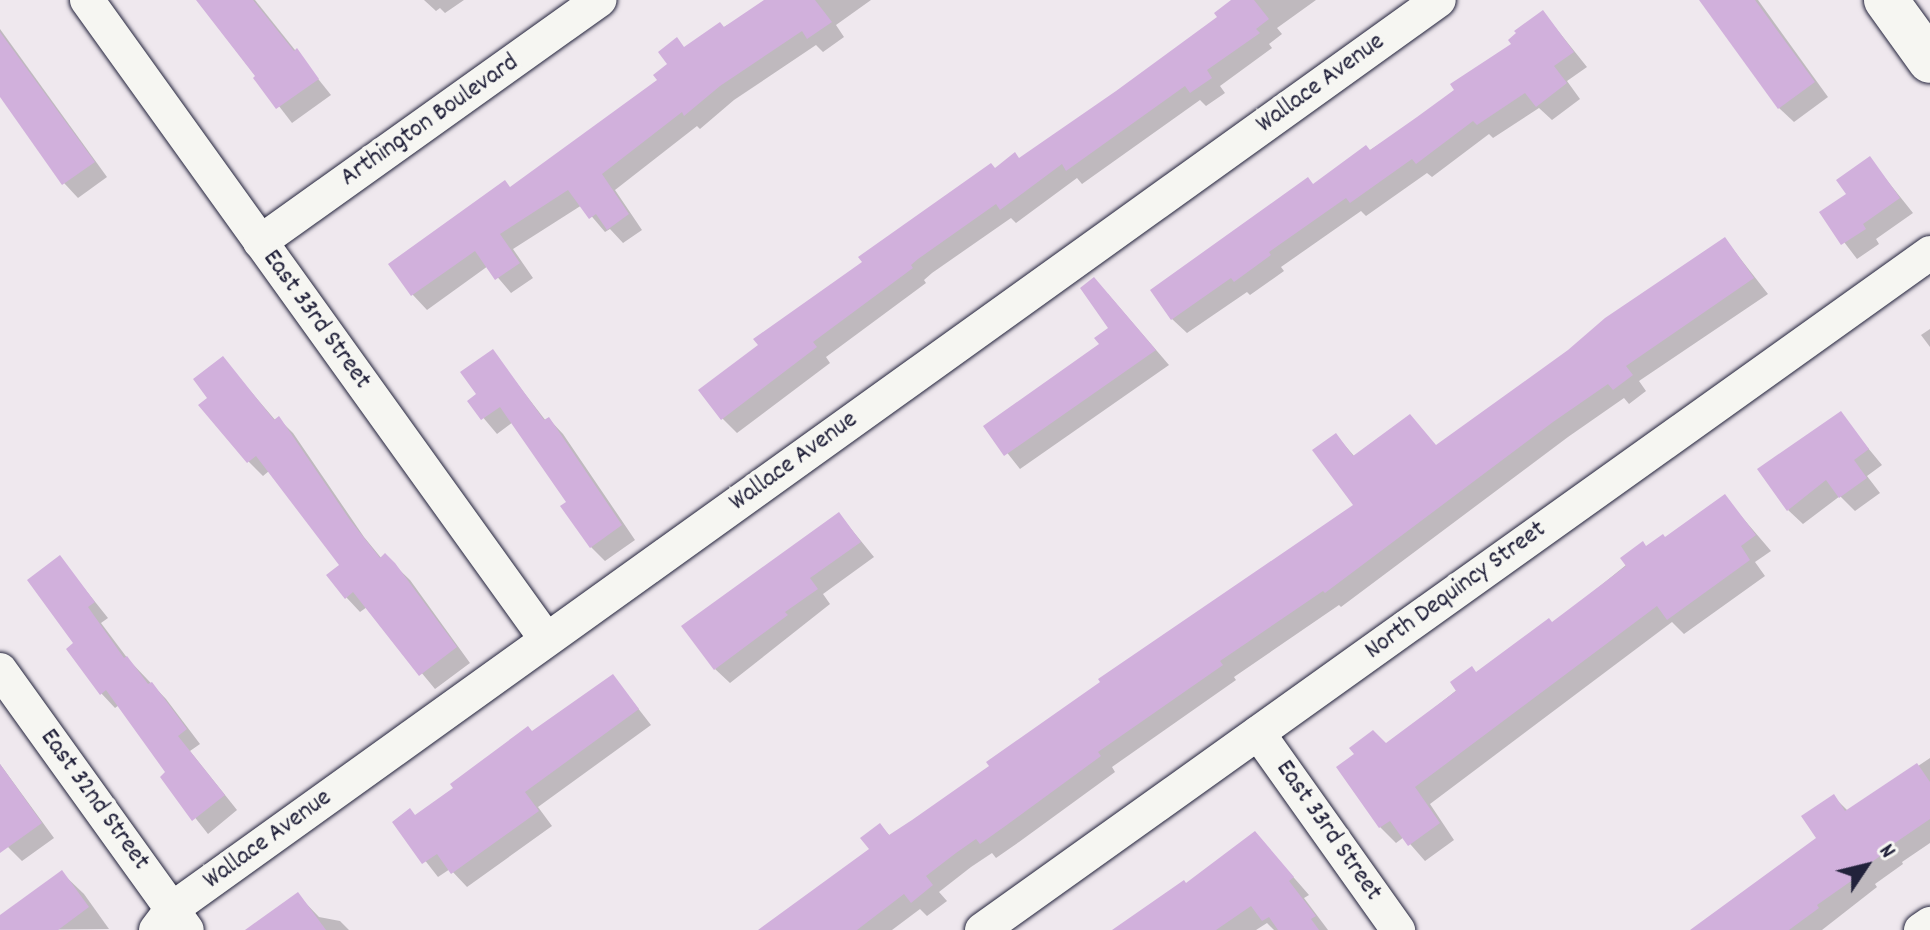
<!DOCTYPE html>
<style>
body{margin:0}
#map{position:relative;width:1930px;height:930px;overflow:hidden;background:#efe8ee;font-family:Dekko,sans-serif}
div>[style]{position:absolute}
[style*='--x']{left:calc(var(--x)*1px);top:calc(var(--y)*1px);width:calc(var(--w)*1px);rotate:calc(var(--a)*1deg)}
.shadow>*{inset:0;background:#0003}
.building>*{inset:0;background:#d1b0dc}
.roads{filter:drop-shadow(0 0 2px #22223b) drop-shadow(0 0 2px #22223b)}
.street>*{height:34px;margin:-17px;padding:0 17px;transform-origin:17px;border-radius:17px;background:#f6f6f2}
.secondary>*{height:44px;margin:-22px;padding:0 22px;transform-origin:22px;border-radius:22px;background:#f6f6f2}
span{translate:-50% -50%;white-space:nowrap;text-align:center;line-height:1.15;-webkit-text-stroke:8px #f6f6f2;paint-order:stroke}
.street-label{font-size:26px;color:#22223b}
.north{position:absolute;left:1826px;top:826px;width:80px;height:80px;-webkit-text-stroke:6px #f6f6f2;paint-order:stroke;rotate:55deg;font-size:22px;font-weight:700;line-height:32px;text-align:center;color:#22223b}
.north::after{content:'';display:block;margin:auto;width:28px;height:36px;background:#22223b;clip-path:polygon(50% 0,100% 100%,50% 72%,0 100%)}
</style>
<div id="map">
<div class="shadow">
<div style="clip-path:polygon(197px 0,255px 0,331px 95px,292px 123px)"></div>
<div style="clip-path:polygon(424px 0,464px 0,445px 13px,440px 8px,436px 11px)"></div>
<div style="clip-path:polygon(772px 0,871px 0,836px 25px,844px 37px,823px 52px,816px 45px,734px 100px,700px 129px,697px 126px,615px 190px,642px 230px,623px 243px,610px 229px,605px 232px,582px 205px,513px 249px,533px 278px,511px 293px,488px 266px,427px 310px,413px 295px,391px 264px,511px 188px,660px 80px,685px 49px)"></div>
<div style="clip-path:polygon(1232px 0,1316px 0,1277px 28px,1282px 34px,1269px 44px,1272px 48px,1220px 86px,1225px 93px,1206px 106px,1200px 100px,1082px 184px,1077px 178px,1016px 223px,1011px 218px,932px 273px,924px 280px,926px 283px,826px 357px,830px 363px,737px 433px,722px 418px,996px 170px,1020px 160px,1220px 18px)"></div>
<div style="clip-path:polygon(1702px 0,1758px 0,1828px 97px,1794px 122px,1779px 108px)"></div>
<div style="clip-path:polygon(1543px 12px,1587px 67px,1567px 81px,1580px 99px,1552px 120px,1539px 108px,1493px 138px,1489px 134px,1432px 177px,1427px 173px,1366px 216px,1361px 211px,1281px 267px,1284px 271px,1250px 295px,1247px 292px,1187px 333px,1172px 319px,1153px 291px,1418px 119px,1513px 44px)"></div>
<div style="clip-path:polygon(0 29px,107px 177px,78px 198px,64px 183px,0 93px)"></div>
<div style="clip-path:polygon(1870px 159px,1913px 213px,1876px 239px,1879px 244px,1857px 259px,1822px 213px,1848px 195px)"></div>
<div style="clip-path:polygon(1725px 239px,1768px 294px,1639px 381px,1646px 391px,1629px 404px,1624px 398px,1568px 437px,1341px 607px,1339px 605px,1234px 677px,1236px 680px,1112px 767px,1115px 772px,1019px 842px,996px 858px,992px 853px,971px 867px,939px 892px,947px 901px,927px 916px,920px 909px,892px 930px,761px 930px,872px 850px,880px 825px,891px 837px,1356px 506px,1336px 435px,1355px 457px,1437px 446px)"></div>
<div style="clip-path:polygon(1108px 294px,1169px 365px,1020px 469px,986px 426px,1102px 345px,1110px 328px)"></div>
<div style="clip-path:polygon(1930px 329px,1930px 347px,1921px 335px)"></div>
<div style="clip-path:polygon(492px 351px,546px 421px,549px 419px,563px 434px,635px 540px,605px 561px,591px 547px,569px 502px,513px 422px,497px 434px,470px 402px,479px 395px)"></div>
<div style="clip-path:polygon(223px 359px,276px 421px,279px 419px,293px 433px,364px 537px,382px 559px,385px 556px,410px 580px,470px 663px,435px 689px,367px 607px,360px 612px,346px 597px,341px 566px,269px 471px,263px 476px,248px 461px,210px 398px)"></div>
<div style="clip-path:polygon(1840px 414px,1882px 465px,1867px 476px,1880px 493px,1855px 511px,1840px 496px,1803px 524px,1788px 510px)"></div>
<div style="clip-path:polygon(1724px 496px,1771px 551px,1755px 562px,1765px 576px,1684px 634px,1672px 622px,1430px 804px,1454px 840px,1425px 861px,1404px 837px,1396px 843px,1380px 827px,1386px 746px,1477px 674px,1552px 625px,1647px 548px,1665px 540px)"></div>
<div style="clip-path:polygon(839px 514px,874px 557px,823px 594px,830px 604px,730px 683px,715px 669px)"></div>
<div style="clip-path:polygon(60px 558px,108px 618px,101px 623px,128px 659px,166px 699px,200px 744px,190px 751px,237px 810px,208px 834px,163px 777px,168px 773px,119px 705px,115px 708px,101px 693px,76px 644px)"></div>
<div style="clip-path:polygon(613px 676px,651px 725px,538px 807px,552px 826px,467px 887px,450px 869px,438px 877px,395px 822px,416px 817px)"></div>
<div style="clip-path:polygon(1930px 758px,1930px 843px,1902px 862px,1903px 864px,1875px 884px,1877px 887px,1822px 930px,1743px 930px,1819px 839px,1833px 796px,1849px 812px)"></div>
<div style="clip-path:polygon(0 764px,54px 838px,22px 861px,8px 847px,0 847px)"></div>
<div style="clip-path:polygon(1255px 833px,1309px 895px,1304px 898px,1328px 930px,1274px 930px,1267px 923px,1256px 930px,1116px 930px,1186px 885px)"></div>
<div style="clip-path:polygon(62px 873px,84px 894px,109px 929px,0 930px,0 918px)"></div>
<div style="clip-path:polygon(298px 895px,319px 917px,340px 921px,349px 930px,272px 930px)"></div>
</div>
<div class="building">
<div style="clip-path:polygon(196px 0,253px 0,294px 51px,297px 48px,319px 79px,276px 109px,253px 78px,255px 76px)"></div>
<div style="clip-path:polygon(764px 0,815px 0,832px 22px,807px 39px,802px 31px,720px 86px,684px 116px,682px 112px,602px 174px,629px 214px,607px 230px,596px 214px,589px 219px,568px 190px,500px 234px,520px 263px,495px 280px,475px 251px,411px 296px,388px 264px,505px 180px,510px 187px,657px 80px,653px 75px,667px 64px,658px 52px,677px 37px,684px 47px,720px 22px,724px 27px)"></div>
<div style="clip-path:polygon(1231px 0,1254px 0,1269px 19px,1256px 29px,1260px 33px,1207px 70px,1212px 78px,1190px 93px,1185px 86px,1066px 171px,1062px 164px,1000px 210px,996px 204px,918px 259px,911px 265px,913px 268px,813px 342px,817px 347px,721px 420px,698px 390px,758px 345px,753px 339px,862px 262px,858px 257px,991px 163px,995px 168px,1015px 152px,1019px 158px,1116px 91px,1217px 17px,1214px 13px)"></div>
<div style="clip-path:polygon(1699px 0,1755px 0,1815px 82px,1778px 109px)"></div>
<div style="clip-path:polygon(1543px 10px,1574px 52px,1554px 66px,1567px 83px,1536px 107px,1525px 93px,1477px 125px,1473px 121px,1416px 164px,1412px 159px,1350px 203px,1346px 198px,1269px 252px,1271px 255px,1234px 282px,1231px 278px,1171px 320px,1150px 290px,1308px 177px,1313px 184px,1366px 145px,1370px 150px,1417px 117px,1454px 90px,1450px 84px,1511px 44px,1508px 40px,1516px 33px,1514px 31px)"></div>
<div style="clip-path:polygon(0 32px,95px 162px,62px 185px,0 97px)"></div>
<div style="clip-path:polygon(1870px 156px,1900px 198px,1863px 224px,1866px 229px,1841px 245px,1819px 212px,1846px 194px,1836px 180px)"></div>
<div style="clip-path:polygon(1725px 237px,1754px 278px,1626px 366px,1633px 375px,1613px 390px,1608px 384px,1553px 422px,1325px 593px,1323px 591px,1220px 661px,1223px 665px,1098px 752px,1101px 756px,1004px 827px,980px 844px,976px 839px,956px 853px,926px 876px,933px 885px,911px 903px,904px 894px,857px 930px,758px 930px,869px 849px,860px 838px,880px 823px,889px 835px,912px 820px,989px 766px,986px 762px,1100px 682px,1098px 679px,1353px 505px,1312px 450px,1336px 433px,1353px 456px,1410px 414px,1436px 445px,1568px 350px,1605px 318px)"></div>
<div style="clip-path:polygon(1094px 277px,1156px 350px,1004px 456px,983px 426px,1099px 344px,1094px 338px,1108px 328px,1080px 288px)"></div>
<div style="clip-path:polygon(493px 349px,544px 420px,549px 417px,622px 525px,590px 548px,560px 506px,566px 502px,500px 407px,481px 420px,467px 401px,476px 394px,460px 372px)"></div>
<div style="clip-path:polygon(223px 356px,274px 420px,279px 416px,350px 520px,380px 558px,385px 553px,395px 563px,457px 647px,419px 676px,353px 592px,345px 599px,326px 575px,339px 565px,256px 456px,247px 463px,198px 405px,207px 398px,193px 379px)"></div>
<div style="clip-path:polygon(1841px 411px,1869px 449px,1854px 460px,1867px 478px,1839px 498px,1826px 480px,1787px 511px,1757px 469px)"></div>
<div style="clip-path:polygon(1725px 494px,1756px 535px,1741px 546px,1750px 560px,1667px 620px,1657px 606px,1415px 787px,1440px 823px,1408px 846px,1390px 821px,1379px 828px,1336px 767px,1354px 754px,1349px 748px,1373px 730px,1386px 743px,1456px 691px,1450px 682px,1472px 666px,1476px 672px,1549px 618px,1552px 622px,1626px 566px,1620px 558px,1643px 541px,1646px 546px,1663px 534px,1665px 537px)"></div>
<div style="clip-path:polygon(839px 512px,861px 542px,810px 578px,818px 589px,785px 612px,788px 615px,714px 670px,681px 626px)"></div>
<div style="clip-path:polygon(60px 555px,95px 602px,88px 607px,124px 658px,127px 656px,148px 684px,152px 682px,187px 729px,178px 736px,225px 795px,192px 821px,160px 777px,165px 772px,106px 690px,100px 695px,66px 649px,73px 643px,27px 580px)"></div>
<div style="clip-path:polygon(613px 674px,639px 709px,525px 792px,539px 811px,451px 874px,437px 854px,422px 864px,392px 822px,410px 808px,415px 815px,453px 788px,450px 784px,528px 726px,532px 731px)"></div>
<div style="clip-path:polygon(1917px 763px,1930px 782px,1930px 819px,1889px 847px,1890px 849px,1862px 869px,1864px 872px,1817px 905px,1819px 908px,1789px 930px,1690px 930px,1816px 838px,1801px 816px,1834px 794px,1845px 811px)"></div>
<div style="clip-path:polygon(0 764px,42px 823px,0 853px)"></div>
<div style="clip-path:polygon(1255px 831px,1294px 877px,1289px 881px,1316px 916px,1311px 919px,1319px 930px,1278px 930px,1269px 917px,1262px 921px,1251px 906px,1216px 930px,1112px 930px,1184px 880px,1186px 883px)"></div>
<div style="clip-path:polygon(62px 870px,89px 907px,58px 930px,0 930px,0 915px)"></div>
<div style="clip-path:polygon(298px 892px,326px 930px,245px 930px)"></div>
</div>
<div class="roads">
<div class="street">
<div style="--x:87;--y:0;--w:787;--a:54.31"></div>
<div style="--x:260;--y:242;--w:417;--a:-35.5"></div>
<div style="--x:0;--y:670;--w:320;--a:54.3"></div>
<div style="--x:1258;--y:733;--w:242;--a:54.6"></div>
<div style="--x:156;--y:930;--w:26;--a:-53"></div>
<div style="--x:172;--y:909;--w:1559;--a:-35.66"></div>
<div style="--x:982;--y:930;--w:1165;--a:-35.53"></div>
<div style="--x:1921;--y:930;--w:11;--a:-34"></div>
</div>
<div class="secondary">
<div style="--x:1886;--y:0;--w:75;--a:54.2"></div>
</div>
</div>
<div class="street-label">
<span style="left:1321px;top:84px;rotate:-36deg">Wallace Avenue</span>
<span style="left:430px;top:121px;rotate:-35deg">Arthington Boulevard</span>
<span style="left:316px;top:320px;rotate:54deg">East 33rd Street</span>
<span style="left:794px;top:462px;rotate:-36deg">Wallace Avenue</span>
<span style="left:1456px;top:591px;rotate:-36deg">North Dequincy Street</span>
<span style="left:94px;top:800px;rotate:54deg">East 32nd Street</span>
<span style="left:1328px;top:831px;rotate:55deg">East 33rd Street</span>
<span style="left:268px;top:840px;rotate:-36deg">Wallace Avenue</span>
</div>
<div class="north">N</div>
</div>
